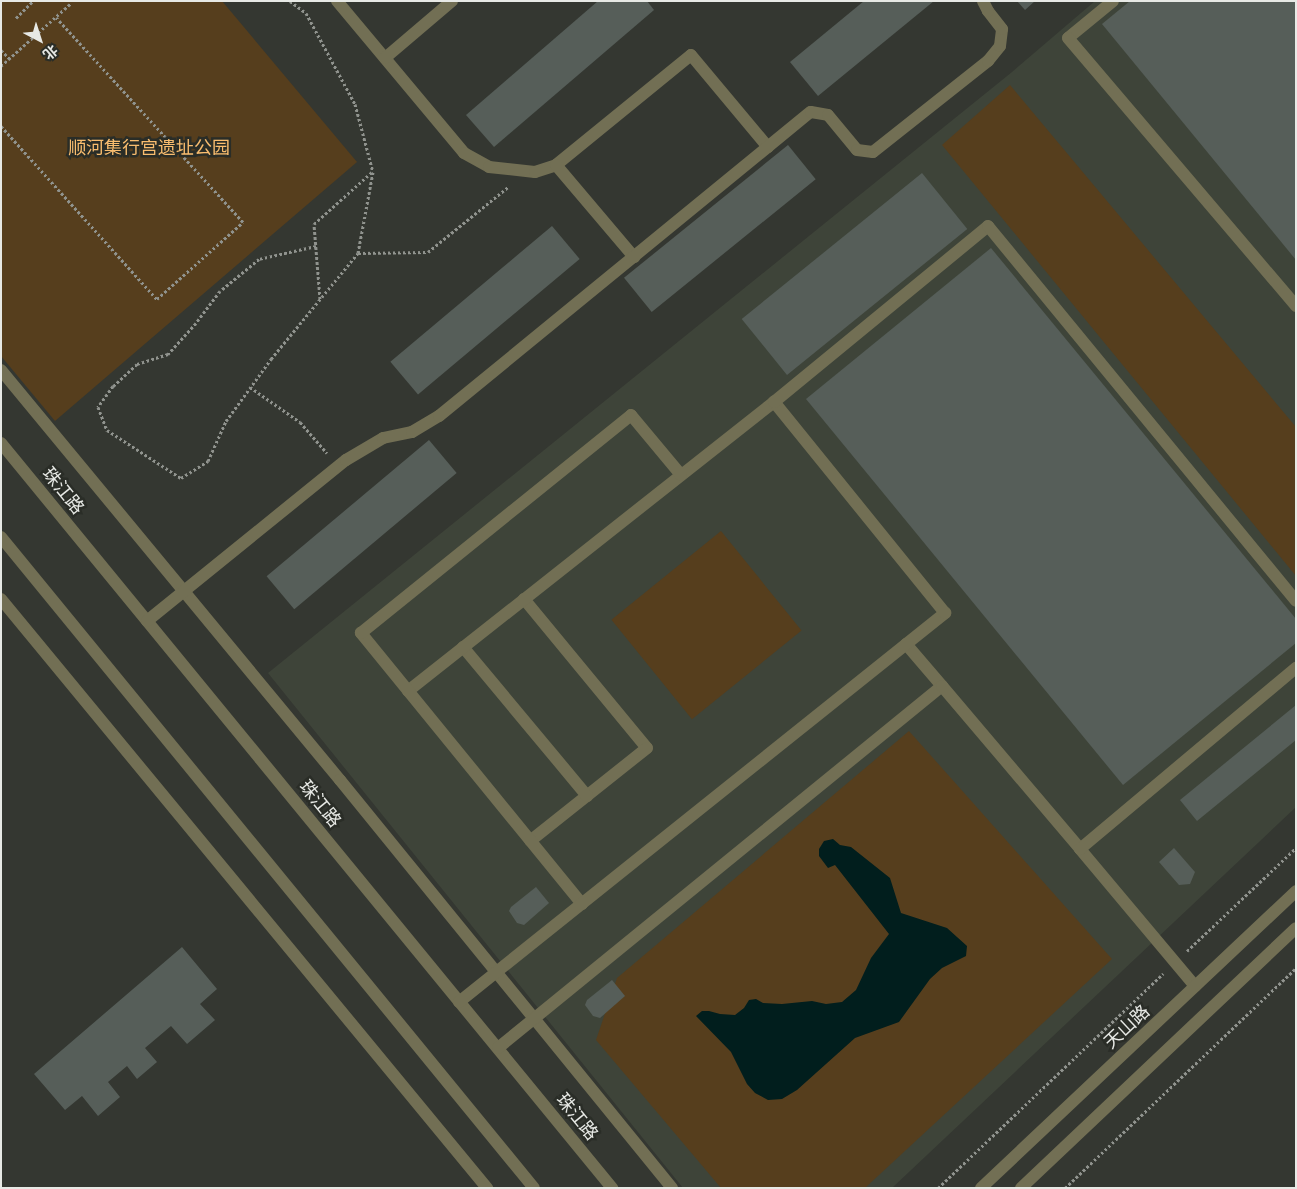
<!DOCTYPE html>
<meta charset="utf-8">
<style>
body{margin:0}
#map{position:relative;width:1297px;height:1189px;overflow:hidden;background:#343731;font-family:Signika,"Noto Sans SC",sans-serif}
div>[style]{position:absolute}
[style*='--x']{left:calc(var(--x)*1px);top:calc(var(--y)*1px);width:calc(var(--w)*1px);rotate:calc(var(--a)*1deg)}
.built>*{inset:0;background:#3e4439}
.green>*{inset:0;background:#563e1d;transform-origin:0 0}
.water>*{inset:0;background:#011e1d}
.building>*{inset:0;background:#565e59;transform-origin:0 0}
.path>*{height:3px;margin-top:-1.5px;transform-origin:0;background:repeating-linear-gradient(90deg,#90938e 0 2.5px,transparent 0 5px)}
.minor>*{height:12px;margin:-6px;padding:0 6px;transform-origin:6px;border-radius:6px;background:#726f54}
span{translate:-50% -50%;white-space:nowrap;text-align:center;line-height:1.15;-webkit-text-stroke:5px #2a2d27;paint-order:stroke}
.park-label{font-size:18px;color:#f9bd6f}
.street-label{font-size:18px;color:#e7e9e5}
.frame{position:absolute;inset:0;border:2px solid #e7e9e5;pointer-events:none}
.north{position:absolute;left:15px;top:15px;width:50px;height:50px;-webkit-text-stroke:4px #2a2d27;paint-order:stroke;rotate:140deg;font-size:14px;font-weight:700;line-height:20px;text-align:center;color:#e7e9e5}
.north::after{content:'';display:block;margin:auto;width:18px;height:22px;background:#e7e9e5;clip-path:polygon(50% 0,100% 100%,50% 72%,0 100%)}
</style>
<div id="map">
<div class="built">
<div style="clip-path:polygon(1095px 1px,1296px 1px,1296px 807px,892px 1188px,683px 1188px,268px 673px,1012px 72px)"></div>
</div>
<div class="green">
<div style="clip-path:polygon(1px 1px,222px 1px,357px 162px,55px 421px,1px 356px)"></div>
<div style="clip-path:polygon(1010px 85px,1296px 427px,1296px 576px,942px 145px)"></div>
<div style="left:721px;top:531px;width:128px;height:141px;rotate:51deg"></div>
<div style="clip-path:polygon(909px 731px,1112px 959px,865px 1188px,721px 1188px,596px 1040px,617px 978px)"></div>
</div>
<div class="water">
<div style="clip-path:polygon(833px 839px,840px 845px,851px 847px,890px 878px,901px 913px,947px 928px,967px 946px,966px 956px,942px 968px,930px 979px,899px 1022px,855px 1038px,797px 1090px,782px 1099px,768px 1100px,755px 1093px,747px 1084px,731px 1052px,696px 1016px,702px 1011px,709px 1011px,720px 1014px,735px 1015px,744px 1008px,749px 1000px,756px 999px,763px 1003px,782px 1004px,812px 1001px,826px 1004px,842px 1002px,856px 990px,871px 958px,889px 934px,835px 865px,828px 868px,819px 856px,819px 849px,824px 841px)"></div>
</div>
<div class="building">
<div style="clip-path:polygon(598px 1px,647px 1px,654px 10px,494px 147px,466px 115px)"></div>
<div style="clip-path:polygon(864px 1px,934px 1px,818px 96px,790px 62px)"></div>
<div style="clip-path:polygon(1017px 1px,1035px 1px,1025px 10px)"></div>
<div style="clip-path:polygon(1130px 1px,1296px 1px,1296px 260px,1102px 24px)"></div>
<div style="left:788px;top:145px;width:44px;height:211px;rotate:51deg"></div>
<div style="left:922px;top:173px;width:72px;height:232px;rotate:51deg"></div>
<div style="left:552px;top:226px;width:43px;height:211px;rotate:50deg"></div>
<div style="clip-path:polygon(991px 248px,1296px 619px,1296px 643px,1123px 785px,806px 399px)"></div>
<div style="left:429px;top:440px;width:43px;height:212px;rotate:50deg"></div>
<div style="clip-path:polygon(1296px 705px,1296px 740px,1197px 821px,1180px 800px)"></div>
<div style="clip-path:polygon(1174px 848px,1195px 872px,1190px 884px,1179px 885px,1159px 862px)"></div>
<div style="clip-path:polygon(536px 887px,549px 903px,524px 925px,517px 923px,509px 911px,511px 907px)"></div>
<div style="clip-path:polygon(182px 947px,217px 989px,200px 1004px,215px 1020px,187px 1044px,171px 1026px,145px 1048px,157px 1062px,137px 1079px,127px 1066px,108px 1082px,120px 1097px,98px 1116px,82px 1096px,65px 1110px,34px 1074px)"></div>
<div style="clip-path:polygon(612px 980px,625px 996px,600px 1018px,593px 1016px,585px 1005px,587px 1000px)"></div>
</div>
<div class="path">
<div style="--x:290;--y:1;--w:20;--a:37"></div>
<div style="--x:306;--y:13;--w:103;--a:61.7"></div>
<div style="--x:355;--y:104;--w:70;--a:75.2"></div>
<div style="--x:373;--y:172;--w:82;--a:100.5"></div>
<div style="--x:358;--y:253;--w:70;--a:-0.8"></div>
<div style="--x:428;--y:252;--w:103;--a:-39.1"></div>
<div style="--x:16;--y:18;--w:24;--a:-45"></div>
<div style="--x:1;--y:50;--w:13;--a:45"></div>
<div style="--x:1;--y:66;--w:93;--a:-41.9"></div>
<div style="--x:1;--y:126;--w:233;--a:48"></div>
<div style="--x:157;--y:299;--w:115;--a:-41.8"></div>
<div style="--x:243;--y:222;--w:277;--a:-132.4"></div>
<div style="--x:316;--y:246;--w:58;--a:167.2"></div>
<div style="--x:259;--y:259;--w:50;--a:140.6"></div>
<div style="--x:220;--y:291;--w:40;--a:127"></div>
<div style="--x:196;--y:323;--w:42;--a:132.1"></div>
<div style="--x:168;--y:354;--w:33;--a:162"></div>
<div style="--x:137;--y:364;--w:33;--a:137"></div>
<div style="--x:113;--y:386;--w:26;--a:126"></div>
<div style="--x:98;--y:407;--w:25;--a:69"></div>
<div style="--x:107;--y:430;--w:88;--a:33"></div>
<div style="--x:181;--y:478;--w:32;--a:-32"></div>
<div style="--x:208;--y:461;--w:44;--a:-65.8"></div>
<div style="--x:226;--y:421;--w:77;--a:-54"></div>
<div style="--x:271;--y:359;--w:137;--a:-50.6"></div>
<div style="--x:320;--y:299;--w:75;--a:-94.6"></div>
<div style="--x:314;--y:224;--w:78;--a:-41.9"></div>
<div style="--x:250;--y:387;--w:61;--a:35"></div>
<div style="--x:300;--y:422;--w:41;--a:48.9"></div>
<div style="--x:1187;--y:951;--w:150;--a:-43.4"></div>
<div style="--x:938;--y:1188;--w:311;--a:-43.6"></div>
<div style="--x:1065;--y:1188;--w:319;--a:-43.6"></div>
</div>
<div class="minor">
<div style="--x:337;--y:1;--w:198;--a:50.1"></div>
<div style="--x:464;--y:153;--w:29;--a:29"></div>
<div style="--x:489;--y:167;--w:46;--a:6.2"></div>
<div style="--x:535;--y:172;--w:22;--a:-18"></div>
<div style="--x:556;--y:165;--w:174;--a:-39.2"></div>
<div style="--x:691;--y:55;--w:120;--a:50.1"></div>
<div style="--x:1113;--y:1;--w:58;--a:140.6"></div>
<div style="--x:1068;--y:38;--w:352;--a:49.6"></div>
<div style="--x:385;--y:58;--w:88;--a:-40.4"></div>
<div style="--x:556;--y:165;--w:121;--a:49.7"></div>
<div style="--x:1;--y:370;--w:532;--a:50.42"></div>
<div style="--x:340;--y:780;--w:526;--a:50.86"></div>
<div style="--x:1;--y:443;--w:964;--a:50.64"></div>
<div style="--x:1;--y:537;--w:841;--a:50.69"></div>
<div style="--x:1;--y:599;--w:764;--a:50.47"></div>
<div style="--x:524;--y:599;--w:193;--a:50.5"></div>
<div style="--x:647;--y:748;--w:149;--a:141.5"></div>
<div style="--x:147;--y:621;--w:256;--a:-39"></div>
<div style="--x:346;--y:460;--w:43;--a:-30.7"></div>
<div style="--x:383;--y:438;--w:30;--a:-12"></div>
<div style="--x:412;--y:432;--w:31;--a:-31"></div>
<div style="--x:439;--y:416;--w:480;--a:-39.3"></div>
<div style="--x:811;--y:112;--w:17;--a:10"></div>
<div style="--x:828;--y:115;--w:45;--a:50.4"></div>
<div style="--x:857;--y:150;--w:16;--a:7"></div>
<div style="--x:873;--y:152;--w:147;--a:-38.4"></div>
<div style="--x:988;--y:61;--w:19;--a:-51"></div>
<div style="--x:1000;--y:46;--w:17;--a:-83"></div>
<div style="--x:1002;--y:29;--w:23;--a:-128"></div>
<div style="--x:988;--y:11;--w:11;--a:-117"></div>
<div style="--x:906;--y:644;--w:55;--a:49.4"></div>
<div style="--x:463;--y:647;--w:194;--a:50.2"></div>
<div style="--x:408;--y:691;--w:466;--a:-38.3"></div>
<div style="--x:1080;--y:849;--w:179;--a:50"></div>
<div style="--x:582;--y:904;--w:350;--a:-129.2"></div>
<div style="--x:361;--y:633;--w:347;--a:-38.9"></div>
<div style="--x:631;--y:415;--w:78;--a:50.2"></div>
<div style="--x:459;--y:1002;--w:623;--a:-38.67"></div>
<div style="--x:945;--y:613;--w:272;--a:-129"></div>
<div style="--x:774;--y:402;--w:277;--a:-39.4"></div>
<div style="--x:988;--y:226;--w:485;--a:50.6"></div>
<div style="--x:498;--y:1048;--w:573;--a:-39.19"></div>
<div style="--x:942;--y:686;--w:214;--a:49.7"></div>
<div style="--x:1080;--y:849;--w:282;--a:-40"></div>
<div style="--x:981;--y:1188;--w:433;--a:-43.3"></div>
<div style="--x:1021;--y:1188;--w:378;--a:-43.4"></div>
</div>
<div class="park-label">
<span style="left:149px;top:148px">顺河集行宫遗址公园</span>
</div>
<div class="street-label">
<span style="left:63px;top:491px;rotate:51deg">珠江路</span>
<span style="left:320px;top:804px;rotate:51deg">珠江路</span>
<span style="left:1127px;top:1027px;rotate:-43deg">天山路</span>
<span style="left:577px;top:1117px;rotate:51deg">珠江路</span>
</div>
<div class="frame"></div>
<div class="north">北</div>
</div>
